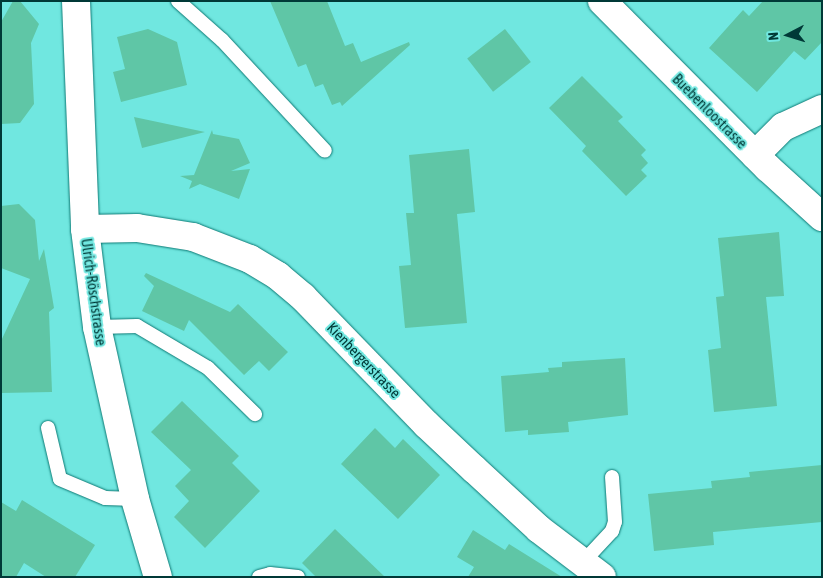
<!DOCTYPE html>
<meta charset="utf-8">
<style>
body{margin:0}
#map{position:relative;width:823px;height:578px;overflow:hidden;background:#70e7e0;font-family:"Asap Condensed",sans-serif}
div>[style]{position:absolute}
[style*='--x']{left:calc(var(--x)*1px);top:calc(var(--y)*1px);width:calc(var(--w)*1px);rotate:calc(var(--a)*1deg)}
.building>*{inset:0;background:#5fc6a6;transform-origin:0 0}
.roads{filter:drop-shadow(0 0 1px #0e7974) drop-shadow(0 0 1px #0e7974)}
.lane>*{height:14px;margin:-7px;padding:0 7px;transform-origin:7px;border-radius:7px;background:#fff}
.street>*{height:28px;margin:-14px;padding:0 14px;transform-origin:14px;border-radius:14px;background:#fff}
span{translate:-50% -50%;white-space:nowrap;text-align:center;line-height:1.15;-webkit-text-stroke:4px #70e7e0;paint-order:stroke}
.street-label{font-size:15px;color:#003937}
.frame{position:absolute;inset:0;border:2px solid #003937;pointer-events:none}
.north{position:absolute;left:763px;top:10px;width:50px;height:50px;-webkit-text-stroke:4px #70e7e0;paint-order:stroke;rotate:265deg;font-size:14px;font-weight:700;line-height:20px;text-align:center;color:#003937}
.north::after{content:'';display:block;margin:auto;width:18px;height:22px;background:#003937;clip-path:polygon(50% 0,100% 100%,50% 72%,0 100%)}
</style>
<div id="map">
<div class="building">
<div style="clip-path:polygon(13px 1px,20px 1px,39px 24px,31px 43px,34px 104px,20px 123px,1px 124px,1px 22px)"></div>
<div style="clip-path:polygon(270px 1px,327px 1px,345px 46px,353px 43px,361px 62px,409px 42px,410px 45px,342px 106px,340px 102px,332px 105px,323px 84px,315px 87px,306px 64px,298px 67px)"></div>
<div style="clip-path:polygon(763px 1px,822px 1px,822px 42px,805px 60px,794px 51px,757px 92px,709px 48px,743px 10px,749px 16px)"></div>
<div style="clip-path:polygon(148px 29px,177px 42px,187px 85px,121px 102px,113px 72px,125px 69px,117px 37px)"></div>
<div style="left:505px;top:29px;width:42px;height:48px;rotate:52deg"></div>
<div style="clip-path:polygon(582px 76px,623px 117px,618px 121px,646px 150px,641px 155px,648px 163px,641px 170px,647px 176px,626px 196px,582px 151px,586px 146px,549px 108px)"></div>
<div style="clip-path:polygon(134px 117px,205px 132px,142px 148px)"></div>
<div style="clip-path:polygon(212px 130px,213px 134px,239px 139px,250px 163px,231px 171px,250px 169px,239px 199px,200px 184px,189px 189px,192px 181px,180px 176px,194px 175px)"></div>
<div style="clip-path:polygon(469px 149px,475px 212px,457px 214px,467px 323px,405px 328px,399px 266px,411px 265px,406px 213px,414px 213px,409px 155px)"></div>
<div style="clip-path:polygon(19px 204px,35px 220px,39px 261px,44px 249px,54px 308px,49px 312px,52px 392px,1px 393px,1px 341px,30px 279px,1px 268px,1px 206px)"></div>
<div style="clip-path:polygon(779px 232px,784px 296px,766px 297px,777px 406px,714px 412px,708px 350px,721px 348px,716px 297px,724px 296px,718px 238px)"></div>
<div style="clip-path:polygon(146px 273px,230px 312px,238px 304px,288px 352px,269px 371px,259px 361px,244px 375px,189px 320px,184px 331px,142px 311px,154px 286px,144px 276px)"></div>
<div style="clip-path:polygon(625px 358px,628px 415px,568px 422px,569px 432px,528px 435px,528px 430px,505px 432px,501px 376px,549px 372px,548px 368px,562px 367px,562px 362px)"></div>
<div style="clip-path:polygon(182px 401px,239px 456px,232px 463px,260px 491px,205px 548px,174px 517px,189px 501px,175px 486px,191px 470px,151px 432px)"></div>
<div style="clip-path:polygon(375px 428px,395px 448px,403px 439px,440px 475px,398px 519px,341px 464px)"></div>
<div style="clip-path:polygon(822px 465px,822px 522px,713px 532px,714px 545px,654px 551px,648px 494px,712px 488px,711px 481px,750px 477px,749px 472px)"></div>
<div style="clip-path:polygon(22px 500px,95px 545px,75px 577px,46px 577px,24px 563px,16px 577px,1px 577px,1px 502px,16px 511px)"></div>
<div style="clip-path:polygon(335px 529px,385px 577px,316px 577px,302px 563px)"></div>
<div style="clip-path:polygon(473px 530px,505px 550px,509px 544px,562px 577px,468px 577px,474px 567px,457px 557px)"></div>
</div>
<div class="roads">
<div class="lane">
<div style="--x:178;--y:1;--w:59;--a:41.6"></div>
<div style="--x:222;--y:40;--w:151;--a:47.1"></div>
<div style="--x:97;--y:327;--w:40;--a:-1.4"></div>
<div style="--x:137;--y:326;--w:82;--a:30.6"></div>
<div style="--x:208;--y:368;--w:66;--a:44.4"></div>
<div style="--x:48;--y:428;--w:52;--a:76.8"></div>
<div style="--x:60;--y:479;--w:49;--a:22.9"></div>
<div style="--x:105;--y:498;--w:30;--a:2"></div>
<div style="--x:584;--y:561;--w:41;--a:-47"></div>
<div style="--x:612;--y:531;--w:9;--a:-72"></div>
<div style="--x:615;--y:522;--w:45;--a:-93.8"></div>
<div style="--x:259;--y:577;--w:11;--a:-15"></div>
<div style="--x:270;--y:574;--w:28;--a:6"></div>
</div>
<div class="street">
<div style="--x:76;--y:1;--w:228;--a:87.7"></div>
<div style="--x:85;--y:229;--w:99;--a:83"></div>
<div style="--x:97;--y:327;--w:176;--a:77.5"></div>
<div style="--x:135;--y:499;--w:81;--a:73.6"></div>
<div style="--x:602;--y:1;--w:235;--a:45.2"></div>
<div style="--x:768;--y:168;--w:73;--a:42.2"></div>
<div style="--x:755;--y:155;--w:40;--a:-45"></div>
<div style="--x:783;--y:127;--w:43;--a:-24.8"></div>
<div style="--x:85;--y:229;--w:52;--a:-1.1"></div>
<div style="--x:137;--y:228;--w:57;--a:9.1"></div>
<div style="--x:193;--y:237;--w:61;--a:21.1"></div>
<div style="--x:250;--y:259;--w:33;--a:31"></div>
<div style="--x:278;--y:276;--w:33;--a:40"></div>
<div style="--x:303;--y:297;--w:177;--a:45.9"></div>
<div style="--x:426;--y:424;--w:66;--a:43.2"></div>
<div style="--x:474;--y:469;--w:88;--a:42.7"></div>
<div style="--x:539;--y:529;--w:79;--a:37.3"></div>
</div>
</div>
<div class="street-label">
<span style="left:710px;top:111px;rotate:45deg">Buebenloostrasse</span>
<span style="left:94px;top:292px;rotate:82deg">Ulrich-Röschstrasse</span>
<span style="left:364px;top:360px;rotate:46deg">Kienbergerstrasse</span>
</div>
<div class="frame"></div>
<div class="north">N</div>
</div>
